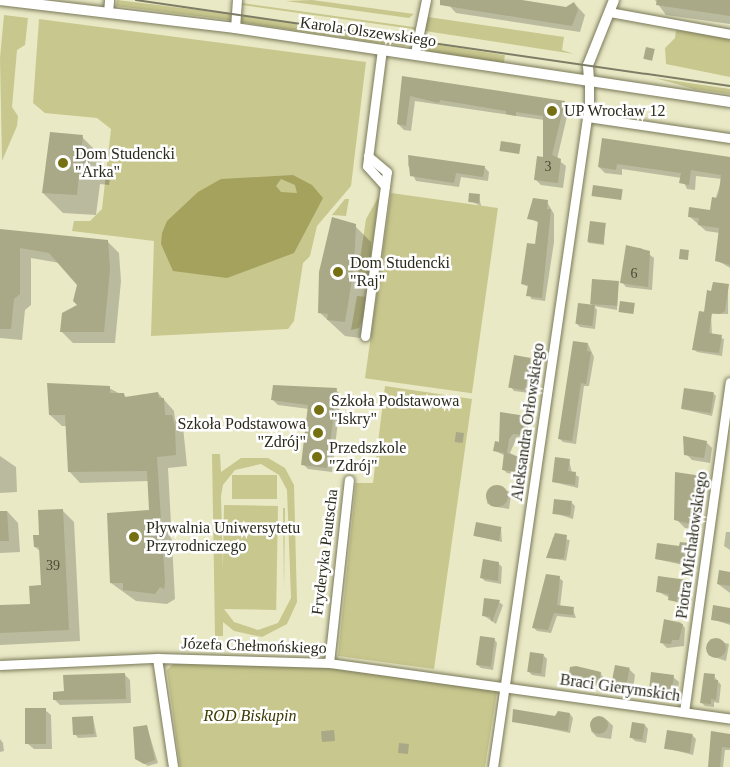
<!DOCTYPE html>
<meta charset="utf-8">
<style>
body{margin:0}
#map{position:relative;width:730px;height:767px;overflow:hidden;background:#e9e9c6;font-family:Georgia,serif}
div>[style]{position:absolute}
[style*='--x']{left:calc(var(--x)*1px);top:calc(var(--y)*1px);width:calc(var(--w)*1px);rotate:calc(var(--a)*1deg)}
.green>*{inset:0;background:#c8c78e;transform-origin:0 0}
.water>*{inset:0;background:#a5a25d}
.shadow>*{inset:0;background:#0003;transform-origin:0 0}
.building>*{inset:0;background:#a9a987;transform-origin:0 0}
.round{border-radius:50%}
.roads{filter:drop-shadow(0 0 2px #797959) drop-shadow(0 0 2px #797959)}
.minor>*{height:9px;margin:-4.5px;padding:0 4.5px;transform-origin:4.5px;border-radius:4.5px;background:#fff}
.tertiary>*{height:10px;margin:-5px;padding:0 5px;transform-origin:5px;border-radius:5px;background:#fff}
.tram>*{height:1.5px;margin:-0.75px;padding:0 0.75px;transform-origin:0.75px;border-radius:0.75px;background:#7d7d66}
.dots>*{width:16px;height:16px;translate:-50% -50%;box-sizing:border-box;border:3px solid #fff;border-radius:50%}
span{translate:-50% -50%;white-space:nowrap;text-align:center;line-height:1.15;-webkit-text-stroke:5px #fff;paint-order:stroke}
.number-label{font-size:14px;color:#4a4a37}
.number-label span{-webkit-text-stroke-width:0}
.street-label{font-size:16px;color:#2a2a1c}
.poi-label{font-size:16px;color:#2a2a1c}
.left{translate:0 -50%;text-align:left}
.right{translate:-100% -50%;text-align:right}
.park-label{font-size:16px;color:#3c3900;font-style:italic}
</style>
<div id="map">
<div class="green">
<div style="left:117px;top:0;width:115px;height:6px;rotate:7deg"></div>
<div style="clip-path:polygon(312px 0,414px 14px,409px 18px,286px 1px)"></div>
<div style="left:242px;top:3px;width:175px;height:2px;rotate:8deg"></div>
<div style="clip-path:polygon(4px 15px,28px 18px,25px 45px,17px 50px,12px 107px,18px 116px,17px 126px,2px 161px,0 58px)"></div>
<div style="clip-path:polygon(241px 16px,320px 26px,413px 40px,405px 46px,365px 41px,240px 22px)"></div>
<div style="clip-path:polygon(428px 17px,564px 37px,562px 50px,574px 54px,425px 31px)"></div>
<div style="clip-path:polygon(39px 19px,366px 62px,351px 186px,317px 226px,310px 256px,303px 263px,294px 321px,288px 329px,151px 336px,154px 241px,72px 231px,74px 221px,90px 221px,102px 209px,111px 129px,97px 118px,45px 113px,33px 103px)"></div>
<div style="clip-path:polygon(676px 30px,730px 38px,730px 77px,666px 64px,665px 48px,675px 38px)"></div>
<div style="left:422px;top:42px;width:84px;height:8px;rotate:9deg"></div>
<div style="clip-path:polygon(655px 78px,730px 89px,730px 94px,694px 89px)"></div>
<div style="left:391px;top:193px;width:108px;height:187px;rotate:8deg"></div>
<div style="clip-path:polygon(379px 196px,367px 289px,356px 287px,366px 219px)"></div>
<div style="clip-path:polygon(345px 199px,349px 199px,346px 216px,332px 215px)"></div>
<div style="clip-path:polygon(357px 296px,367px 297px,364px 316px,359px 328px,351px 330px)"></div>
<div style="clip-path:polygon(385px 386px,472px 399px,434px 669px,338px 656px,356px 483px,373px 483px)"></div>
<div style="clip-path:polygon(evenodd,212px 454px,220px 454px,221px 472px,241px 458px,268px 458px,285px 468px,294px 485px,297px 602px,287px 624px,262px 637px,234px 631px,223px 622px,223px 636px,215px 636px,212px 454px,261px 464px,279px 475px,287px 490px,291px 598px,278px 623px,258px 630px,234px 622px,224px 609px,221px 496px,223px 485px,235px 470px,261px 464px)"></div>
<div style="left:232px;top:475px;width:45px;height:24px"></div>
<div style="left:224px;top:505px;width:54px;height:104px;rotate:1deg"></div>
<div style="clip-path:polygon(283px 508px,285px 508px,284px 590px)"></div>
<div style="clip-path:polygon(173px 664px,315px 666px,497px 691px,485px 767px,180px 767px,167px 670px)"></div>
</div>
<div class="water">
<div style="clip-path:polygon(evenodd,293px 175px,312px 185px,323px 198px,294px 253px,227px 278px,173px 271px,161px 244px,162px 233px,167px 221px,198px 192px,221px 179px,293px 175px,281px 179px,295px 185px,297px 193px,281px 192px,276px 186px,281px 179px)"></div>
</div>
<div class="shadow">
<div style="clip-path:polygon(444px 0,510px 0,566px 8px,575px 4px,585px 15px,580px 32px,456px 13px)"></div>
<div style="clip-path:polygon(655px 0,730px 1px,730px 24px,666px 15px)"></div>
<div style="clip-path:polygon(403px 78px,564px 102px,569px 108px,557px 159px,566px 166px,563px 188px,541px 185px,535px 179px,544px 159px,544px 120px,415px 101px,411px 131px,404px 130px,398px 124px)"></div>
<div style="clip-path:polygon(82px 137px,102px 157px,101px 169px,110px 178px,109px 185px,100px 184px,96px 215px,63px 213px,43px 193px)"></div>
<div style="clip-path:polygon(603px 140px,730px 158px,730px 268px,717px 260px,720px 233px,706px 231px,689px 216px,711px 212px,722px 179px,696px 176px,695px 190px,687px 189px,682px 178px,622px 169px,622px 175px,605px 173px,599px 167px)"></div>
<div style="clip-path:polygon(409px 157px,484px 167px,489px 172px,488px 181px,461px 177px,459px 187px,416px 181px,408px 165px)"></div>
<div style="clip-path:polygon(479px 196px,481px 206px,470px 201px)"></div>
<div style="clip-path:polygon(547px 202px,554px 214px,554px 242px,545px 301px,531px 299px,529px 287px,522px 284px,536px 246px,539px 223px,529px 218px)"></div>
<div style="clip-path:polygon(605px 225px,604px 245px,589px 243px,588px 242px)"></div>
<div style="clip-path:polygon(355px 226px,371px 242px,370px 284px,360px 338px,345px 336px,319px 312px)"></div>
<div style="clip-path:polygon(0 230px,108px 242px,119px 253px,121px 281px,115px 343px,73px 343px,62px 332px,79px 305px,78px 285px,60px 263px,31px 258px,31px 305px,25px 310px,22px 340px,0 338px)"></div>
<div style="clip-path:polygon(628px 247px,641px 248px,654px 258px,652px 290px,626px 287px,622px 282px)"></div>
<div style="clip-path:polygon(618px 282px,617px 310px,594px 306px,597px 310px,595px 329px,580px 327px,577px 324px,593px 306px,590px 303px)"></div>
<div style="clip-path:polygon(728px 286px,728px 314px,711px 314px,712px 335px,724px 339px,722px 356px,697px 352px,694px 349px,713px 292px)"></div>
<div style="clip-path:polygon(588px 344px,594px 357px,589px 386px,584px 386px,576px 444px,563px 442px,560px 439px)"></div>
<div style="clip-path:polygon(530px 359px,534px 362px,529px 393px,514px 391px,511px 387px)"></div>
<div style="clip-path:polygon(109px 388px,128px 398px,158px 393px,174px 411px,175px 420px,183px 427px,187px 466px,168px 468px,175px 599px,167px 604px,136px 601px,111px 583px,150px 511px,149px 481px,80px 483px,69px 471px,67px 426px,62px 426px,50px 415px)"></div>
<div style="clip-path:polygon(336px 390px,341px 395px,332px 472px,308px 469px,303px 464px,309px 409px,278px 405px,273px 400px)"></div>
<div style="clip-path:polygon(713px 393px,716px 396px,712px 416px,682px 409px)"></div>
<div style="clip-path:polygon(525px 417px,529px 421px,526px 437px,517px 437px,510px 453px,523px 460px,521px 475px,507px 473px,504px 470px,506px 456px,495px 451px)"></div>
<div style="clip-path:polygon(706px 442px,712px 448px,710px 463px,692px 460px,686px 454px)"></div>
<div style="clip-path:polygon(0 456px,16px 467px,17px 492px,0 493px)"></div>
<div style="clip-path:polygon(569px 460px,572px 473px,579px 477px,578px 488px,553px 482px)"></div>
<div style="clip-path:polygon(677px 474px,701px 477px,706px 482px,696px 514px,701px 519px,700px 530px,685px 528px,676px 519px)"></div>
<div style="clip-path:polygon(489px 489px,508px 491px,511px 495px,509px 509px,491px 506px,487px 503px)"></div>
<div style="clip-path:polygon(572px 503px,575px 506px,573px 519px,554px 513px)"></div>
<div style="clip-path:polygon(62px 510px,74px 522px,80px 641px,0 645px,0 606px,31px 605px,43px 587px,41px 552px,35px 547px)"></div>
<div style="clip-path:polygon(7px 511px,18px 523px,20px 552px,0 553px,0 512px)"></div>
<div style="clip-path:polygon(501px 529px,502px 542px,475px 536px)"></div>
<div style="clip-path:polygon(726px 532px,730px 532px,730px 550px,724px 546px)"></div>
<div style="left:553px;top:537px;width:17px;height:21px;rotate:10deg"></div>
<div style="clip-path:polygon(688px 544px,694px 552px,692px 567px,656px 559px)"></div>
<div style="clip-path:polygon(498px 563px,502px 567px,501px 584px,485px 581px,482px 578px)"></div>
<div style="clip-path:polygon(730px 573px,730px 593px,718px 584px)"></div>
<div style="clip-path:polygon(559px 578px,563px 581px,560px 607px,573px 609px,576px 618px,557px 616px,551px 633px,537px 631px,534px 628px)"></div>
<div style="clip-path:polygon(686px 582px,690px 585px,688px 599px,681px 598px,681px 604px,657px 591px)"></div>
<div style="clip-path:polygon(499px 602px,503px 605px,496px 624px,483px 615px)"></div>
<div style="clip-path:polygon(730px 610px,730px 625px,712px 619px)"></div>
<div style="clip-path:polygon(666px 620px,680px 622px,685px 628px,684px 646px,667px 648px,661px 642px)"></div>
<div style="clip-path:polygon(494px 639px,497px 643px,493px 670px,481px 668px,477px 665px)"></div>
<div style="clip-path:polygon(710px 639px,729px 644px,726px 661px,708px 655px)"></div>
<div style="clip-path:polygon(544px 656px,547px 659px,545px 677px,532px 675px,528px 671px)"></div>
<div style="clip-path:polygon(629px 669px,635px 675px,633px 689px,618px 687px,613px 682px)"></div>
<div style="clip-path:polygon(600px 673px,603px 677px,602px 687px,569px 678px)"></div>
<div style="clip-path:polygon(125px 675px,130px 680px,131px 703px,60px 705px,55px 700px,65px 693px)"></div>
<div style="clip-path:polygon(714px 676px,721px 685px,719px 703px,714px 702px,714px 707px,705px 706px,701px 702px)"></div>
<div style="clip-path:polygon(673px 677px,679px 682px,677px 695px,681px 700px,666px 701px,650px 690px)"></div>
<div style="clip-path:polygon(45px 710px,51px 715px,52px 749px,34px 749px,28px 744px)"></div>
<div style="clip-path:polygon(570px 714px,573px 718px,570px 733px,513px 721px)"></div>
<div style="clip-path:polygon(93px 718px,97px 737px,78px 738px,75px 734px)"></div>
<div style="clip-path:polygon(593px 718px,607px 720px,613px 726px,611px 739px,597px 737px,591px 731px)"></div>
<div style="clip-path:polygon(645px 725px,648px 729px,646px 743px,635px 741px,632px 738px)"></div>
<div style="clip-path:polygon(147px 727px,158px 763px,148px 766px,137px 759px)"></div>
<div style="clip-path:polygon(712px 733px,730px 735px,730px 750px,725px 750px,723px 767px,709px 767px)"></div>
<div style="clip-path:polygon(692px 735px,696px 739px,693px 755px,666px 748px)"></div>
<div style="clip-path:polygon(0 739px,3px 743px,4px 751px,0 752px)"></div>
</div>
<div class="building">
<div style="clip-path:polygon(440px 0,522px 0,566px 7px,574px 2px,578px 10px,572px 26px,440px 5px)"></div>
<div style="clip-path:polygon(657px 0,730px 0,730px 16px,656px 5px)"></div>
<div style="left:646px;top:47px;width:9px;height:12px;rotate:13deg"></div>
<div style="clip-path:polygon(402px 76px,565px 101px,552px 155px,561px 159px,558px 183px,534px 180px,537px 156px,543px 157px,543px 116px,516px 112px,516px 116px,506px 114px,506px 111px,440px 100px,439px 103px,410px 96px,406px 126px,397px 124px)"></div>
<div style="clip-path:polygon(50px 132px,83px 135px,81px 155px,90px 156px,89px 166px,80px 165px,77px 195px,42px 193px)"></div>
<div style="clip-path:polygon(602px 138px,730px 157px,730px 265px,715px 261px,719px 228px,698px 225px,699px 218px,688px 217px,689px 207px,710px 210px,712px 197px,717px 198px,719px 192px,721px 175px,691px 170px,689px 185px,679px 183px,681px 173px,617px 164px,616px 170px,598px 167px)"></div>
<div style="left:501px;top:141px;width:20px;height:10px;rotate:9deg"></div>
<div style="clip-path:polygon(408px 155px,485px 166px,483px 177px,456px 173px,454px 183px,410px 176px)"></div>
<div style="left:593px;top:185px;width:30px;height:11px;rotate:8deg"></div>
<div style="left:469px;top:193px;width:11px;height:9px;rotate:5deg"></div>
<div style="clip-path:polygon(533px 198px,548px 200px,547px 209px,551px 209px,542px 298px,526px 296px,528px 285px,521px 284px,527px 243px,535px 244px,538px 221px,527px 219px)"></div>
<div style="clip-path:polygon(332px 217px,356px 224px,354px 267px,345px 322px,327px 320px,328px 314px,318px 313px,319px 272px)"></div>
<div style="left:590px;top:221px;width:16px;height:21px;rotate:7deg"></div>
<div style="clip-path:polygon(0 229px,108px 240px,110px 269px,104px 332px,60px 332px,62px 313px,77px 305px,73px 301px,77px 285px,49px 253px,20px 248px,20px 294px,14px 299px,11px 329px,0 329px)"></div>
<div style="clip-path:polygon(626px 245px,650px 251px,648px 287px,620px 283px)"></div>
<div style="left:680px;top:249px;width:9px;height:10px;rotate:6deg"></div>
<div style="left:592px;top:279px;width:27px;height:25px;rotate:4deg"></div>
<div style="clip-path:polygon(713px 282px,729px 284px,725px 311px,720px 314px,704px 312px,707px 290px,711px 291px)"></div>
<div style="left:620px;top:301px;width:15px;height:11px;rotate:8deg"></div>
<div style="left:578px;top:303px;width:17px;height:21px;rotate:7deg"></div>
<div style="clip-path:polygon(699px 311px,712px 313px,709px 333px,722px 335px,719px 353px,692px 350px)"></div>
<div style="clip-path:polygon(573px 341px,588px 343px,587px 351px,591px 352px,586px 384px,581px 383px,572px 441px,558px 439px)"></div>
<div style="left:514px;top:355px;width:17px;height:33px;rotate:10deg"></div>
<div style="clip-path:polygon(47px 383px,110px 386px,110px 393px,124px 393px,125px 397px,158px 392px,159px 398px,164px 398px,165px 415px,172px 415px,175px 427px,176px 455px,157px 457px,165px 582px,164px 589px,160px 587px,155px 594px,123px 590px,123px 583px,110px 583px,107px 513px,149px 510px,147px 471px,68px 472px,65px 415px,49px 415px)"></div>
<div style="clip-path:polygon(273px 385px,337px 388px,327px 468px,301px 465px,308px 405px,271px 400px)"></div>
<div style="left:684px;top:388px;width:30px;height:21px;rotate:8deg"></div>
<div style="clip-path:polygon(500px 412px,526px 416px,523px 435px,513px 434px,509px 439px,507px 453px,522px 458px,518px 472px,502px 470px,504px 453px,493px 451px,495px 441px,499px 442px)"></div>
<div style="left:456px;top:432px;width:8px;height:10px;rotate:7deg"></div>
<div style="clip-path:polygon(683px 436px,707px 441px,704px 458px,684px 455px)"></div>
<div style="clip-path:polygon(555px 457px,570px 459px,568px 471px,576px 472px,575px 485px,552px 482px)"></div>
<div style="clip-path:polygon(675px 472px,702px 476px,691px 511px,697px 512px,695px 525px,674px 520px)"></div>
<div class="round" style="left:486px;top:485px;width:22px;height:22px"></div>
<div style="left:554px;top:499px;width:18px;height:15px;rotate:6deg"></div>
<div style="clip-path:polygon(63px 509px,69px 630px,0 633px,0 605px,30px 604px,29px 586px,41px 585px,39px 547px,34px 547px,33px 535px,39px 535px,38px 510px)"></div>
<div style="clip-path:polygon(0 511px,7px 511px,9px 541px,0 541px)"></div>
<div style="left:476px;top:522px;width:26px;height:14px;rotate:11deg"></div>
<div style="clip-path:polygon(555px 533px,567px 535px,564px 558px,560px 559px,546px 558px)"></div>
<div style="clip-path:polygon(680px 542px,689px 543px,691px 548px,689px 564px,655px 559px,657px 543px,679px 546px)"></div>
<div style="clip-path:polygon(483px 559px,499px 562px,498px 581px,480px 578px)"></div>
<div style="clip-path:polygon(719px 570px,730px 572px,730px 586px,717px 584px)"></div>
<div style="clip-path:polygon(546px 574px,560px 576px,557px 605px,574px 607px,573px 615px,554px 613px,548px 630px,532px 628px)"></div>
<div style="clip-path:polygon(658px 576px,687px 580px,685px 596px,678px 595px,677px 602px,668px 600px,669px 594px,656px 592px)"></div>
<div style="clip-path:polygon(484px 598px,500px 600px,492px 622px,490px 617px,482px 616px)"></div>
<div style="clip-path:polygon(713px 605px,730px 608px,730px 623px,711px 620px)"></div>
<div style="clip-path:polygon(664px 619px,683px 624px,679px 640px,672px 640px,671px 644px,660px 643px)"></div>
<div style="left:480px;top:636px;width:15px;height:29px;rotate:8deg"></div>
<div class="round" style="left:706px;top:638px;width:20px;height:20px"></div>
<div style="left:530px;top:652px;width:14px;height:20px;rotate:8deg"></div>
<div style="left:615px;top:665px;width:15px;height:17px;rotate:11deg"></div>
<div style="clip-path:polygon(576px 666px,601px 672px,599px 684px,568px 679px,570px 667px)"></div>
<div style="clip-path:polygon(651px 672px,674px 675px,672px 688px,678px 695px,659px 696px,649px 691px)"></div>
<div style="clip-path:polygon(125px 673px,126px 699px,53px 700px,53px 692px,64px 691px,63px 675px)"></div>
<div style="clip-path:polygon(704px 673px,715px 674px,714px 680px,718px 680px,716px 700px,711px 699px,711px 704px,700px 703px)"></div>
<div style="left:25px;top:708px;width:21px;height:36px"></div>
<div style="clip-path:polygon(513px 709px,555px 716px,558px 711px,570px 713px,568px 731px,512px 722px)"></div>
<div class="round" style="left:590px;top:716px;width:18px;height:18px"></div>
<div style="left:93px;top:716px;width:18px;height:21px;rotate:87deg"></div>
<div style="left:632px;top:722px;width:13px;height:16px;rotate:9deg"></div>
<div style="clip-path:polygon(147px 725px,155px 760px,144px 764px,135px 759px,133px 727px)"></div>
<div style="left:334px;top:730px;width:11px;height:13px;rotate:85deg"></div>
<div style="left:667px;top:730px;width:26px;height:19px;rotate:9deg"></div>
<div style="clip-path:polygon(711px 731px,730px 734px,730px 748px,722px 747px,720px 767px,708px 767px)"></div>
<div style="left:399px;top:743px;width:10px;height:10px;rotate:6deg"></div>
</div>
<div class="roads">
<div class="minor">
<div style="--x:108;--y:12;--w:12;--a:-85"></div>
<div style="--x:609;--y:12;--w:123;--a:10.3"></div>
<div style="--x:235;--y:28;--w:28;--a:-86"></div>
<div style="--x:382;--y:49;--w:118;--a:97.3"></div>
<div style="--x:367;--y:166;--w:27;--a:48"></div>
<div style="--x:415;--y:53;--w:54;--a:-78.3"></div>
<div style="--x:587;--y:117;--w:145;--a:8.4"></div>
<div style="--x:365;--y:336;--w:165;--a:-82.4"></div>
<div style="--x:387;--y:172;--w:25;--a:-140"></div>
<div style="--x:157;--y:658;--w:110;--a:81.6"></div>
<div style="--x:329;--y:663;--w:184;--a:-83.8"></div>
<div style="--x:0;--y:665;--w:157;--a:-2.6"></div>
<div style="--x:157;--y:658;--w:172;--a:1.7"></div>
<div style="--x:329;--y:663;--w:405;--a:7.9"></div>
<div style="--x:684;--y:712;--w:333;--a:-82.1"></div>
<div style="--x:493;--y:767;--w:670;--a:-81.76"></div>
<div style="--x:589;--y:104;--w:24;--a:-90"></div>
</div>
<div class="tertiary">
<div style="--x:0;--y:0;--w:237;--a:6.8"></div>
<div style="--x:235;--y:28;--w:501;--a:8.5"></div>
<div style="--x:589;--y:80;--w:15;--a:-94"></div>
<div style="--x:588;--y:65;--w:70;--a:-68.2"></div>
</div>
</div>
<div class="tram">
<div style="--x:136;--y:0;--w:600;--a:8.24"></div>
</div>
<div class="dots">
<div style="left:552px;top:111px;background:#757113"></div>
<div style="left:63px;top:163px;background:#757113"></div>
<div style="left:338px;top:272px;background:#757113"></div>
<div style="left:319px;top:410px;background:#757113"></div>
<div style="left:318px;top:433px;background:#757113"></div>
<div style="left:317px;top:457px;background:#757113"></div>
<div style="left:134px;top:537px;background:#757113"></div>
</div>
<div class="number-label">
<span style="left:548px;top:167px">3</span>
<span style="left:634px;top:274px">6</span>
<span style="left:53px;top:566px">39</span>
</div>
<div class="street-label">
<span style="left:368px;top:32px;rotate:8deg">Karola Olszewskiego</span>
<span style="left:528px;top:422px;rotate:-82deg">Aleksandra Orłowskiego</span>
<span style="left:692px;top:545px;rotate:-82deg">Piotra Michałowskiego</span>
<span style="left:325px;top:552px;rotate:-83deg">Fryderyka Pautscha</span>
<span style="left:254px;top:646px;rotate:2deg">Józefa Chełmońskiego</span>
<span style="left:620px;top:688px;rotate:8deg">Braci Gierymskich</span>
</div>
<div class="poi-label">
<span class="left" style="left:564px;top:111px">UP Wrocław 12</span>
<span class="left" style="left:75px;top:163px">Dom Studencki<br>"Arka"</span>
<span class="left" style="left:350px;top:272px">Dom Studencki<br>"Raj"</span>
<span class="left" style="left:331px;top:410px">Szkoła Podstawowa<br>"Iskry"</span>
<span class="right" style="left:306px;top:433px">Szkoła Podstawowa<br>"Zdrój"</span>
<span class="left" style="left:329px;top:457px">Przedszkole<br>"Zdrój"</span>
<span class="left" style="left:146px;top:537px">Pływalnia Uniwersytetu<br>Przyrodniczego</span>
</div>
<div class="park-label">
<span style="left:250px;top:716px">ROD Biskupin</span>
</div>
</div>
